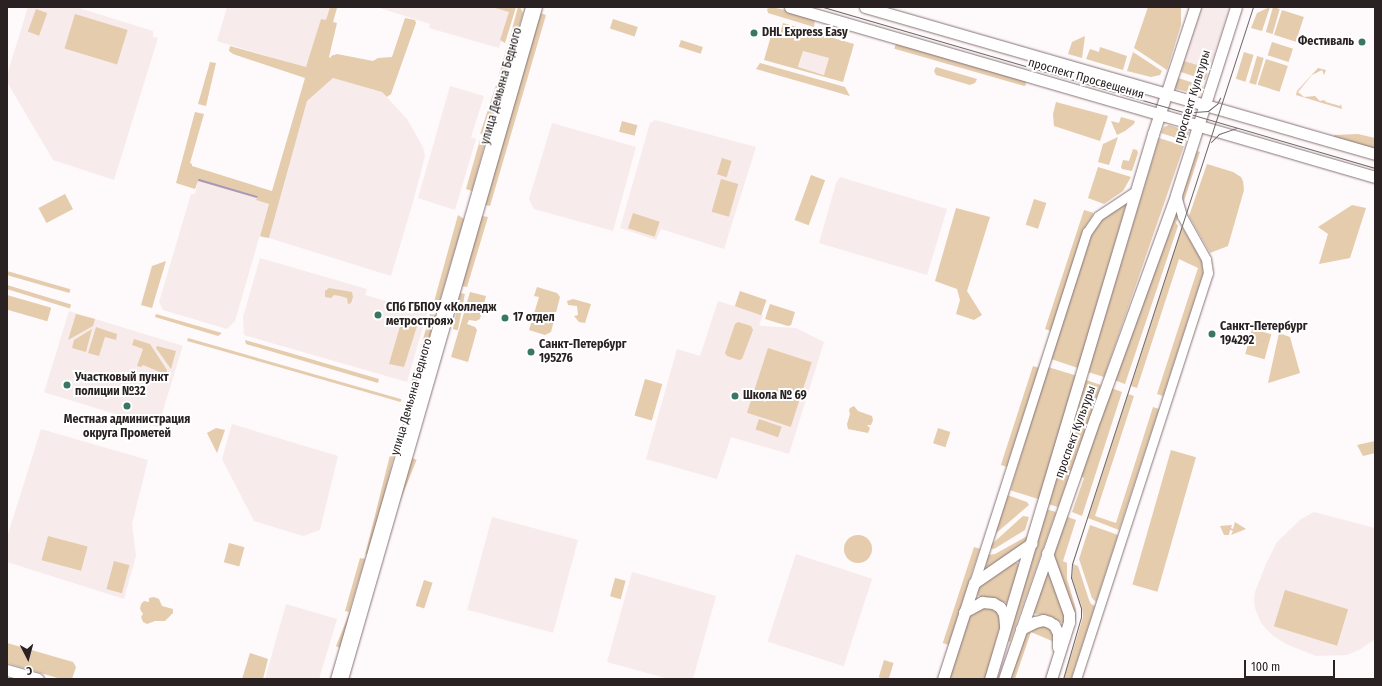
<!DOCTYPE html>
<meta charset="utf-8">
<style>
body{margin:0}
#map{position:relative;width:1382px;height:686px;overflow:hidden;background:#fef9fa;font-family:"Fira Sans Condensed",sans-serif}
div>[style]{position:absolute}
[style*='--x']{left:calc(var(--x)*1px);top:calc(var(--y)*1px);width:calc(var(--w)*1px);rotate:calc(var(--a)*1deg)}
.built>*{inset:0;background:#f8ebec;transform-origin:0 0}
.green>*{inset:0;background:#e4ccad;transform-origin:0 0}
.round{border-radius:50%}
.stream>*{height:2px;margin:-1px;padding:0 1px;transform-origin:1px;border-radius:1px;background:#a899ba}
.roads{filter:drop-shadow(0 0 1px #877275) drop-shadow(0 0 1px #877275)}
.minor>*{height:9px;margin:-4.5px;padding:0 4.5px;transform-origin:4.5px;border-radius:4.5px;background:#fff}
.major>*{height:11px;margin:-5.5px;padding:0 5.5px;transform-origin:5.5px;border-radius:5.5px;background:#fff}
.tram>*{height:1px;margin:-0.5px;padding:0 0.5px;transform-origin:0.5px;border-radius:0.5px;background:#6e6768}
.dots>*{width:11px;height:11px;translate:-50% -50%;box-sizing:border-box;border:2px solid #fff;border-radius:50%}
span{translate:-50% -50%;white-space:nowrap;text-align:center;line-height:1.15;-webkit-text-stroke:4px #fff;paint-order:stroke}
.poi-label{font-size:12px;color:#292122;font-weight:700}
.left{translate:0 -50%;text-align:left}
.right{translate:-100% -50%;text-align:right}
.street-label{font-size:12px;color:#292122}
.frame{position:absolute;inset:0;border:8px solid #292122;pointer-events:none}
.north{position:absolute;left:8px;top:638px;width:40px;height:40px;-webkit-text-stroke:3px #fff;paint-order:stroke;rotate:174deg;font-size:11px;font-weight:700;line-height:16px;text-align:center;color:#292122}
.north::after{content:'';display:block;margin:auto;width:14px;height:18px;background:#292122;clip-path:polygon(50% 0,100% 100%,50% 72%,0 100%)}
.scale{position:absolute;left:1244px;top:660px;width:91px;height:18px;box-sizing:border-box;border:2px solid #292122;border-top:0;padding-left:5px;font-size:12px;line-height:14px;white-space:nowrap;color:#292122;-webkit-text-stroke:3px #fff;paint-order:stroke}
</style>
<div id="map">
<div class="built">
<div style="clip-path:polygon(28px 7px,76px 7px,153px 31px,153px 37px,158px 38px,114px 180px,53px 160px,7px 82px,7px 75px)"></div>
<div style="clip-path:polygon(227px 7px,330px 7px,326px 21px,321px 19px,307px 68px,217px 41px)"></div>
<div style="clip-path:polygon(377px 7px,513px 7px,499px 48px,429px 28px,430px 24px)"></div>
<div style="clip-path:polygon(1201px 7px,1230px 7px,1207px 75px,1204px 67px,1184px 61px)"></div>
<div style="left:803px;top:51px;width:27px;height:17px;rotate:15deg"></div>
<div style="clip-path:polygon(333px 78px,382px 92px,407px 119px,423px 147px,425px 156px,413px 202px,391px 276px,269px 238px,307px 101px)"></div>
<div style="clip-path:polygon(450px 86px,484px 96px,471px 137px,476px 139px,455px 210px,418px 198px)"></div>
<div style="clip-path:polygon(655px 120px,756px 147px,724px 249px,661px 229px,656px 240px,620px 228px,650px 123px)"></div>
<div style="clip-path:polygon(552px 123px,636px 147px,613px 231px,534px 209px,529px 199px)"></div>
<div style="clip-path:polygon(840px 177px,947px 209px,927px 275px,819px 243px,836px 183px)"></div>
<div style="clip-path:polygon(198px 181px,257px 198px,256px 200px,269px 204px,235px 321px,227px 329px,163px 310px,159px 302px,191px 194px,195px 194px)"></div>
<div style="clip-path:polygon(260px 258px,367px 289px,365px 295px,427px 313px,407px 382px,244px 335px,243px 317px)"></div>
<div style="clip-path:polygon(718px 301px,763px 315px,759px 325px,762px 326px,796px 328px,824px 342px,789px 454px,731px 437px,717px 479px,646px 459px,677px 349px,700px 356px)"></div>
<div style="left:69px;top:311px;width:119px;height:85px;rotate:17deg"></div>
<div style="clip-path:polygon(232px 424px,338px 456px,320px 530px,303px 536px,254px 521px,222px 459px)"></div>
<div style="clip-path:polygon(41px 429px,148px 460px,132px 524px,136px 556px,124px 599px,7px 562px,7px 537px)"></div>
<div style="clip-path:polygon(1314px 512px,1375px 528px,1375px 639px,1361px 649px,1347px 655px,1316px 656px,1286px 644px,1272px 635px,1261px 623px,1255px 608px,1254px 600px,1255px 592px,1266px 564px,1277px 542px,1301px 519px)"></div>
<div style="left:492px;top:517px;width:89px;height:96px;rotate:15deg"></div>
<div style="left:796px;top:554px;width:80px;height:92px;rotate:18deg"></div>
<div style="clip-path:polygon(632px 572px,716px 596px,693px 679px,669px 679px,607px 662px)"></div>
<div style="clip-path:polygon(286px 604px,337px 619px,319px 679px,265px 679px)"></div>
</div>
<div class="green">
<div style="clip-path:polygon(330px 7px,337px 8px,333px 22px,337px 23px,329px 57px,331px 58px,331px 56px,337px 54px,373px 61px,378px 58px,392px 57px,405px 18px,415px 20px,416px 23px,391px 94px,387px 97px,382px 92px,333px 78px,307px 101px,269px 238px,263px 237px,260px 236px,269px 204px,256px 200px,257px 198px,198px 181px,195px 189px,176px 183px,195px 112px,204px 114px,190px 163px,192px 164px,192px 166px,272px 191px,305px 78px,233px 54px,229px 51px,230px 46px,306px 67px,321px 19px,326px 20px)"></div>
<div style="clip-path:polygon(492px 7px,516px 7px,505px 43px,500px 40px,509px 12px)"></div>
<div style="clip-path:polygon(518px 7px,520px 7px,523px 13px,514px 44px,508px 44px)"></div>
<div style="clip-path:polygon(771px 7px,790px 11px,815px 20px,814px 27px,768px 13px,767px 9px)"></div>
<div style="clip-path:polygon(1148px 7px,1181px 7px,1181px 25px,1167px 70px,1134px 48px)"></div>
<div style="clip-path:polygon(1270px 7px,1262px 31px,1251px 28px,1257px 13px)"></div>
<div style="left:1273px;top:7px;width:7px;height:26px;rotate:16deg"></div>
<div style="left:36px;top:9px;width:12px;height:24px;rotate:20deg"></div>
<div style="left:1282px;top:10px;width:23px;height:26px;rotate:18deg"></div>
<div style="clip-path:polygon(540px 13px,546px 15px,490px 206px,485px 205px)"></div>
<div style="left:75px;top:14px;width:55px;height:36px;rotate:17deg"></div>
<div style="left:613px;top:19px;width:26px;height:10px;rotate:18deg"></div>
<div style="clip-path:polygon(evenodd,783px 23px,854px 44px,843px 82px,764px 60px,771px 36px,779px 38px,783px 23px,803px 51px,829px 58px,824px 75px,798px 67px,803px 51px)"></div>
<div style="clip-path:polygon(1085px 36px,1082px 58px,1068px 54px,1072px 42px)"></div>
<div style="left:681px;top:40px;width:23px;height:7px;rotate:18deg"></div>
<div style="left:1272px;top:42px;width:22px;height:14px;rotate:18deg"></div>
<div style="left:896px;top:43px;width:136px;height:6px;rotate:16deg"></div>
<div style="clip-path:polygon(1100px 47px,1127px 56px,1123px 70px,1086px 59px,1090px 49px,1099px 52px)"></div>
<div style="clip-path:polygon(506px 50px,511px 53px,504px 80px,498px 78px)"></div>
<div style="clip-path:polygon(1133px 52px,1162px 71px,1160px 75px,1151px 77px,1127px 71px)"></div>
<div style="left:1244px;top:52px;width:10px;height:28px;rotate:17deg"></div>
<div style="left:1257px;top:56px;width:7px;height:28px;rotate:16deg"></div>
<div style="left:1266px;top:59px;width:23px;height:27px;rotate:18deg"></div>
<div style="clip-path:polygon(1184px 61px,1204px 67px,1207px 75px,1205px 80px,1181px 72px)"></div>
<div style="clip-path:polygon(210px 62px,216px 63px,206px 106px,198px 104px)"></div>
<div style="clip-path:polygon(760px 63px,845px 87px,850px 96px,756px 69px)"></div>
<div style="clip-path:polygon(936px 67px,977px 79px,975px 83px,970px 85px,936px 75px,934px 71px)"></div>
<div style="clip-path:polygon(1318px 68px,1326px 70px,1324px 75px,1322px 70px,1312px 75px,1298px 92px,1304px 97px,1315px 96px,1320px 101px,1324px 100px,1326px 102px,1340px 106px,1341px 104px,1342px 109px,1296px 95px,1297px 91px)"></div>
<div style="clip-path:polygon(1178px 78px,1203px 86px,1202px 90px,1197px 94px,1176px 89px,1175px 87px)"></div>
<div style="left:496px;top:85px;width:6px;height:51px;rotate:18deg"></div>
<div style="clip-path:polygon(1056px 102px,1108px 116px,1100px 141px,1054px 126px,1053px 114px)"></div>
<div style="clip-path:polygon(1121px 117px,1135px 121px,1134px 124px,1125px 131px,1117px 135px,1111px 121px,1119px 123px)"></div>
<div style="left:622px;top:121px;width:16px;height:11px;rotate:15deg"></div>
<div style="clip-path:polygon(1169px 125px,1189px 132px,1186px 141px,1161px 133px,1164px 127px)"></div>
<div style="clip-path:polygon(1358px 134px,1375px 138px,1375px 150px,1334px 137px,1334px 135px)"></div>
<div style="clip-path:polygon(1118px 137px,1109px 165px,1098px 162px,1103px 144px)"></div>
<div style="clip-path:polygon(1159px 138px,1184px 146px,1104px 377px,1088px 372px)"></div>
<div style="clip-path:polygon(480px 140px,485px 143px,472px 191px,466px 189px)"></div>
<div style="clip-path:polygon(1133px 149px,1137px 150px,1138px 153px,1132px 171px,1122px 169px,1121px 167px,1123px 160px,1129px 161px)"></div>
<div style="clip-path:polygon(1197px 151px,1200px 152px,1183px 204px,1183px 194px)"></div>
<div style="left:722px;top:158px;width:10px;height:17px;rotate:17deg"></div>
<div style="clip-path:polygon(1207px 164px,1233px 172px,1241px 177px,1243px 181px,1244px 190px,1228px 246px,1210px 253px,1189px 216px)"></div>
<div style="clip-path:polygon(1098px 167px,1131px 177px,1123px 191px,1104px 204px,1088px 198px)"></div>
<div style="left:811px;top:175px;width:15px;height:48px;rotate:20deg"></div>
<div style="left:721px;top:179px;width:18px;height:34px;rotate:16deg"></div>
<div style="left:65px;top:194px;width:17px;height:30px;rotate:62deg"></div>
<div style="left:1034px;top:199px;width:13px;height:27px;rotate:18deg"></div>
<div style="clip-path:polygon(1124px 204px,1126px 205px,1078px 368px,1051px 359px,1091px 233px,1101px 219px)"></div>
<div style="clip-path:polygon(1352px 205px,1366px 208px,1350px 258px,1319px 264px,1328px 234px,1318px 227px)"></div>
<div style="clip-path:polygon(956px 208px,990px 217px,967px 291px,982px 315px,974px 320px,956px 314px,960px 300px,957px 289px,935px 281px)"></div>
<div style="clip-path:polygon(1084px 210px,1094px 213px,1083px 230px,1051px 331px,1045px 329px)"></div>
<div style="clip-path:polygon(1174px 211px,1178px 217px,1176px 223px,1178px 226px,1125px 384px,1114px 380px)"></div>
<div style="left:633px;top:213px;width:28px;height:16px;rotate:18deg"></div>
<div style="clip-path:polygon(458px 215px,464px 219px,437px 310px,432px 309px)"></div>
<div style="clip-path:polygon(482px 216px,488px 217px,467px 287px,462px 286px)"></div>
<div style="clip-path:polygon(1182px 227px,1202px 260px,1203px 274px,1163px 396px,1157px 394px,1198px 268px,1179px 259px,1137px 388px,1131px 386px)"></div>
<div style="clip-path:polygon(166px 261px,152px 308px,141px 305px,152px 266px)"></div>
<div style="left:7px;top:271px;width:66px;height:4px;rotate:16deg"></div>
<div style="left:7px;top:285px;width:67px;height:4px;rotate:17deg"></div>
<div style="clip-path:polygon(537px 287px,557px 293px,560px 297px,551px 332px,545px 335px,529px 330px,539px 297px,534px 296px)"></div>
<div style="clip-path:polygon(329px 288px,352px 292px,353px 297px,351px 303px,348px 304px,347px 298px,340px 296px,334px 295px,331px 298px,325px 297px,325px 291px)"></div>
<div style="left:740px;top:291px;width:28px;height:16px;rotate:19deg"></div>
<div style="clip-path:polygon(470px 292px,486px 296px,480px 319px,476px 321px,469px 320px,467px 324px,475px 327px,477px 330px,468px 362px,451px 357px)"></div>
<div style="left:460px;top:293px;width:5px;height:37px;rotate:11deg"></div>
<div style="left:7px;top:295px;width:46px;height:14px;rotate:16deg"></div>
<div style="clip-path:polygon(573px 299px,591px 304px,585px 323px,579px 322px,574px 316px,578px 315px,577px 306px,568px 305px,567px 301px)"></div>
<div style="clip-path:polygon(770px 304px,795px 312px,791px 325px,788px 326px,765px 319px)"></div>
<div style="clip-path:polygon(76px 314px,95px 319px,93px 326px,68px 340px)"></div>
<div style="clip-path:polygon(156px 314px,222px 333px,218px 336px,155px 317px)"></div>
<div style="clip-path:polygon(430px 314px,436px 315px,416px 384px,411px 383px)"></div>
<div style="clip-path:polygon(403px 316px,418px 323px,404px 367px,389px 364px)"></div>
<div style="clip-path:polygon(738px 322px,751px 326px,753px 330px,742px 359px,739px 360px,727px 356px,725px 353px,735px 324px)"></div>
<div style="clip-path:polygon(96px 327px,117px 334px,116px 340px,105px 337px,99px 356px,88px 353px)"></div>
<div style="clip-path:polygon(92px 329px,86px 352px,72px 348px,74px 340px)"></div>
<div style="left:1252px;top:329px;width:20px;height:26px;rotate:15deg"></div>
<div style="clip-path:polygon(1279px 333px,1290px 337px,1300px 373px,1268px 383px)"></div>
<div style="left:188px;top:338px;width:222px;height:3px;rotate:16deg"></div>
<div style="clip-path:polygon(134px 339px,150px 344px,167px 370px,167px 375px,143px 365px,141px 367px,137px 366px,143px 349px,132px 345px)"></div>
<div style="clip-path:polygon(245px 340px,379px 379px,378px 383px,246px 344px)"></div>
<div style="clip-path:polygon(157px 346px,176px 351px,171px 369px,156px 348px)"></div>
<div style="left:768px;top:348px;width:46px;height:68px;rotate:18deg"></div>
<div style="left:1033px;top:366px;width:6px;height:104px;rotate:18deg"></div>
<div style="left:1048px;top:367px;width:30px;height:129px;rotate:17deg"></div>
<div style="left:645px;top:379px;width:18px;height:38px;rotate:16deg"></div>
<div style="clip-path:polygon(1086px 380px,1101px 385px,1058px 507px,1048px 504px)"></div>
<div style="clip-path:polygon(1111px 388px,1122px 392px,1082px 516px,1072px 512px,1084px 478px,1080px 476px)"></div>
<div style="clip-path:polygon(1128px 394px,1134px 396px,1095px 516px,1116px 523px,1153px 407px,1159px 409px,1119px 530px,1088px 518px)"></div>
<div style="clip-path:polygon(854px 406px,858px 411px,872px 416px,873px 420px,871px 425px,867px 425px,870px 428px,868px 433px,848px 429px,847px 424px,850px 414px,849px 410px,850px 408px)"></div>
<div style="left:759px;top:419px;width:24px;height:11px;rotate:19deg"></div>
<div style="clip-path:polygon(216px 428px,225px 430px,217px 453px,207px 433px)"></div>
<div style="left:938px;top:428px;width:13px;height:16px;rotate:18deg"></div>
<div style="clip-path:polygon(1375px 441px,1375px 453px,1363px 456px,1357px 445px)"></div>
<div style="left:1171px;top:450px;width:26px;height:140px;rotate:16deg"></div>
<div style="left:390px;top:455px;width:4px;height:102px;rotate:14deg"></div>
<div style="left:412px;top:458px;width:5px;height:203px;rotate:22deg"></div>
<div style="clip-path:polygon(1007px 495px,1027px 502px,1029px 505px,995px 534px)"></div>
<div style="clip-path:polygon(1046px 509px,1056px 512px,1010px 642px,1008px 641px)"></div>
<div style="clip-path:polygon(1023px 516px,1029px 517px,1025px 530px,994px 549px,990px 548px,993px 543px)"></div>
<div style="clip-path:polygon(1065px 516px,1076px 520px,1063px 561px,1067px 563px,1067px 579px,1076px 609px,1076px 618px,1058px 679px,1055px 679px,1071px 631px,1054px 556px)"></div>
<div style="clip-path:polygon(1235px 522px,1246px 529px,1231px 535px,1233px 531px,1230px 530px,1229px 535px,1224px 535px,1220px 526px,1232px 525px,1231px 528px,1233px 529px)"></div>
<div style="clip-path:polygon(1090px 525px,1118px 535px,1096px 602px,1092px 598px,1079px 559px)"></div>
<div style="clip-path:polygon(1029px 535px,1027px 541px,985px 570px,988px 555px,995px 554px)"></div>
<div class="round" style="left:844px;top:535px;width:28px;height:28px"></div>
<div style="left:48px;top:536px;width:41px;height:25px;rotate:15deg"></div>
<div style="left:229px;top:543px;width:16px;height:20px;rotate:15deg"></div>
<div style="left:974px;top:547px;width:6px;height:101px;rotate:18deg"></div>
<div style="clip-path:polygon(360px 558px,365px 559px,349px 612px,345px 611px)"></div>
<div style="left:114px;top:561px;width:16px;height:29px;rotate:15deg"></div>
<div style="clip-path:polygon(1014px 562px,1018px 563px,1019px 566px,1007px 603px,980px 597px,976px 594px,980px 586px)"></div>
<div style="clip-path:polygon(1073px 564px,1078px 566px,1089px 600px,1091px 604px,1095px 606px,1071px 679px,1064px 679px,1083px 617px,1082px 607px,1072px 578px)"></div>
<div style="clip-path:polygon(1048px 575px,1052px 576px,1066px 615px,1064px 622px,1062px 623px,1050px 616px,1035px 614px,1032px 610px,1045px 576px)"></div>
<div style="left:615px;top:578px;width:11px;height:19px;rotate:15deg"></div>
<div style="left:424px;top:580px;width:9px;height:27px;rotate:18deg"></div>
<div style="left:1285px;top:590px;width:66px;height:38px;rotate:17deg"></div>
<div style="clip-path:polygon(154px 597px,159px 599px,162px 606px,173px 609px,173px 613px,165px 621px,155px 621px,147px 624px,143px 622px,141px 617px,143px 614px,140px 609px,141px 604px,144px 601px,149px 602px,149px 598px)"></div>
<div style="clip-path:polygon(979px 606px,995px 609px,998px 613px,1001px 623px,985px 679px,947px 679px,967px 617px)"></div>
<div style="clip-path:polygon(1038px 624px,1051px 628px,1055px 644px,1052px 641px,1031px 632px,1015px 679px,1009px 679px,1025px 634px,1032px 626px)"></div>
<div style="clip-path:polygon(7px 643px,73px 662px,76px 667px,72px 679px,61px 679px,7px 663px)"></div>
<div style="clip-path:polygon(250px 653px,268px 659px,263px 679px,242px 679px)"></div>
<div style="left:884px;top:660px;width:10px;height:18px;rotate:17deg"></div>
</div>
<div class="stream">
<div style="--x:199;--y:180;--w:60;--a:16.3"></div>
</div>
<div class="roads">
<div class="minor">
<div style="--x:974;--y:583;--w:369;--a:-72.2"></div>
<div style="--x:1087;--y:232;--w:19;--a:-55"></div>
<div style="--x:1098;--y:216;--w:47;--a:-33.7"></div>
<div style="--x:335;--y:679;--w:700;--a:-73.82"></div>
<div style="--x:343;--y:679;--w:699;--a:-73.9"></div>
<div style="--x:1076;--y:679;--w:427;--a:-72"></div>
<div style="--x:1208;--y:273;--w:14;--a:-98"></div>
<div style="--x:1206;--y:259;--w:49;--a:-119.2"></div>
<div style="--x:1182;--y:216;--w:22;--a:-106"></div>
</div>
<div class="major">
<div style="--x:790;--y:7;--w:609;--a:16.2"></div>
<div style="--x:865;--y:7;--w:531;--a:16.08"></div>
<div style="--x:1047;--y:553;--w:65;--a:70.2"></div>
<div style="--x:1069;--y:614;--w:8;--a:90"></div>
<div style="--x:1069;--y:622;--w:60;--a:107.5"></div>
<div style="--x:964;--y:612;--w:21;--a:-29"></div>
<div style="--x:982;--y:602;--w:11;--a:5"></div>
<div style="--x:993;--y:603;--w:8;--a:30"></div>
<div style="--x:1000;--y:607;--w:8;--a:60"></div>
<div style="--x:1004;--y:614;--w:12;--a:85"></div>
<div style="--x:1021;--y:629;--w:16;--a:-27"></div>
<div style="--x:1035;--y:622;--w:8;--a:-14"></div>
<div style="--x:1043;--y:620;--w:6;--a:18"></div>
<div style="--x:1049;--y:622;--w:6;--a:31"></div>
<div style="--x:1054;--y:625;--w:9;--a:63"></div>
<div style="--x:1058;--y:633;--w:14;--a:90"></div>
<div style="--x:7;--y:670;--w:32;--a:16"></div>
<div style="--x:943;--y:679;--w:101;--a:-72.1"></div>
<div style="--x:974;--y:583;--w:70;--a:-34.6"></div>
<div style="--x:990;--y:679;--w:569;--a:-73.35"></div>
<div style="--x:1153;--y:134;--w:134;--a:-71.7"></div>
<div style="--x:1004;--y:679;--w:276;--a:-70.8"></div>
<div style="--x:1095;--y:418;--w:237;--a:-70"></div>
<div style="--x:1176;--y:195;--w:197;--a:-72.3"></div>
</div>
</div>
<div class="tram">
<div style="--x:823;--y:7;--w:575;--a:16.26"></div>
<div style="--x:1194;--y:112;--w:14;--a:-4"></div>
<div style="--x:1208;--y:111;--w:11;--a:-38"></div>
<div style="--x:1217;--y:104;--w:7;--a:-63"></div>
<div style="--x:1211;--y:142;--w:11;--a:-45"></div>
<div style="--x:1219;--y:134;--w:18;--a:-19"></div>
<div style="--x:1063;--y:679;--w:65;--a:-73.8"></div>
<div style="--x:1081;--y:617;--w:9;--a:-90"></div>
<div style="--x:1081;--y:608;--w:32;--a:-108"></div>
<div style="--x:1071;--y:578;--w:14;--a:-86"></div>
<div style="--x:1072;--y:564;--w:586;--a:-72"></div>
</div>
<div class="dots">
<div style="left:754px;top:33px;background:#397764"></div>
<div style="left:1362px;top:42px;background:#397764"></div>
<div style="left:378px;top:315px;background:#397764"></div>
<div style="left:505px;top:318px;background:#397764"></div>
<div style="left:1212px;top:334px;background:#397764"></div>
<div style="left:531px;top:352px;background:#397764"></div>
<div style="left:67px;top:385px;background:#397764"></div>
<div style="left:735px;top:396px;background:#397764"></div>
<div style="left:127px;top:406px;background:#397764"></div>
</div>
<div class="poi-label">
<span class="left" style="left:762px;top:33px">DHL Express Easy</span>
<span class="right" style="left:1354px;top:42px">Фестиваль</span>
<span class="left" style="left:386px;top:315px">СПб ГБПОУ «Колледж<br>метростроя»</span>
<span class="left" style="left:513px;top:318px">17 отдел</span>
<span class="left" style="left:1220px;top:334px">Санкт-Петербург<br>194292</span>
<span class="left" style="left:539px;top:352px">Санкт-Петербург<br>195276</span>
<span class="left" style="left:75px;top:385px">Участковый пункт<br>полиции №32</span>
<span class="left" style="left:743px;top:396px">Школа № 69</span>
<span style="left:127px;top:427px">Местная администрация<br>округа Прометей</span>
</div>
<div class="street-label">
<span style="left:1086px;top:79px;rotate:16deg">проспект Просвещения</span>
<span style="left:502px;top:86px;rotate:-74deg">улица Демьяна Бедного</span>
<span style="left:1193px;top:97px;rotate:-73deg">проспект Культуры</span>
<span style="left:412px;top:397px;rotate:-74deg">улица Демьяна Бедного</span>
<span style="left:1076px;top:432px;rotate:-70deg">проспект Культуры</span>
</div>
<div class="frame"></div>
<div class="north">С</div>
<div class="scale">100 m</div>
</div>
